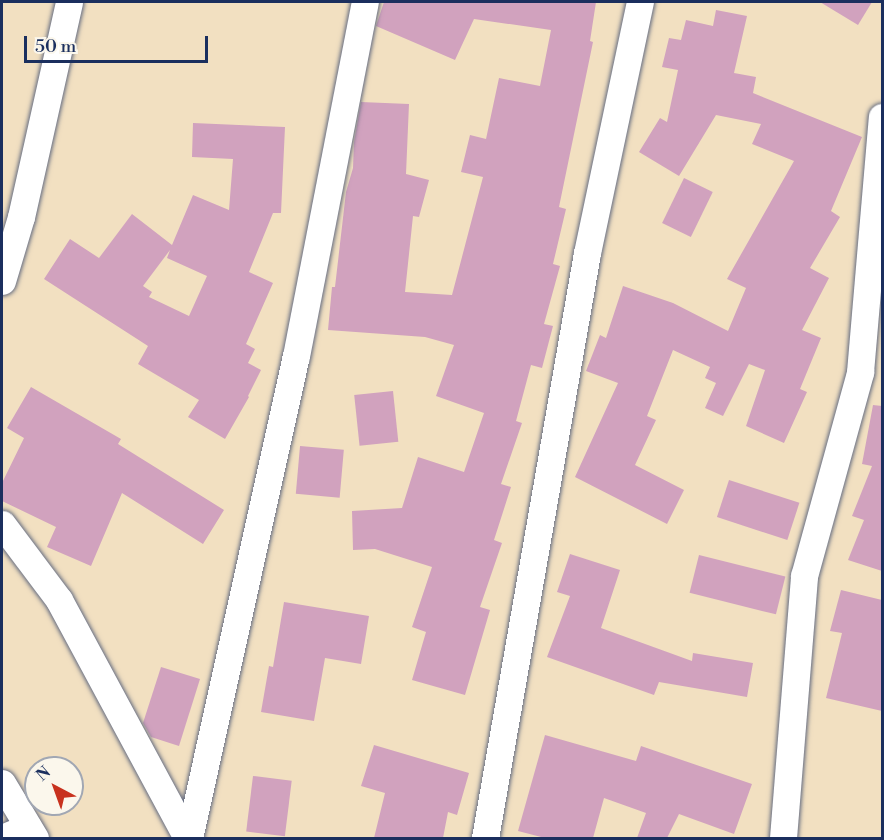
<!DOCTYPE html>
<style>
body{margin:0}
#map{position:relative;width:884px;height:840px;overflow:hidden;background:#f2e0c1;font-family:"Libre Bodoni",serif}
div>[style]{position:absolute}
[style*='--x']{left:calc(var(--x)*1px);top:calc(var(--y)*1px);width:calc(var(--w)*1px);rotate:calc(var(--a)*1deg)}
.building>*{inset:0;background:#d1a2be;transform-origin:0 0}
.roads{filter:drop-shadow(0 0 2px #666d81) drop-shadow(0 0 2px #666d81)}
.street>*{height:27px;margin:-13.5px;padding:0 13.5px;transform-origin:13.5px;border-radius:13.5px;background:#fff}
span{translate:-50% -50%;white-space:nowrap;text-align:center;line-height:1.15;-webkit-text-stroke:4.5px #fbf7ec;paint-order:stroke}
.frame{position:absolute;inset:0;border:3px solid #1b2f5e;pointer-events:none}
.north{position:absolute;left:24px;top:756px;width:60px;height:60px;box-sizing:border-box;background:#fbf7ec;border:2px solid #a1a7b3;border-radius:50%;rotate:319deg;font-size:16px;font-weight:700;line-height:24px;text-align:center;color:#1b2f5e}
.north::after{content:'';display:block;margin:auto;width:21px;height:27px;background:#c8321e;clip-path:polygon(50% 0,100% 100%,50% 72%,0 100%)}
.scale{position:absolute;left:24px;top:36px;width:184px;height:27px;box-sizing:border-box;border:3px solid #1b2f5e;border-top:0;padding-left:8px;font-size:18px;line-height:21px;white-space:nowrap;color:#1b2f5e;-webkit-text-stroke:4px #fbf7ec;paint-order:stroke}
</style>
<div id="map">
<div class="building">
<div style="clip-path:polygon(384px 2px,596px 2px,590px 41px,593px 42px,559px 207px,566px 209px,553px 264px,560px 266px,544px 324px,553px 326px,542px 368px,531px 365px,516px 421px,522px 423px,501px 484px,511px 487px,494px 540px,502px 543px,480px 607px,490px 610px,465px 695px,412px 680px,426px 632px,412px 627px,432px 567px,375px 549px,353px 550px,352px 511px,402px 508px,418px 457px,464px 472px,484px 413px,436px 396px,454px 345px,425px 337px,328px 330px,332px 287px,335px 287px,346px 192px,353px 168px,354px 142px,361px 102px,409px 104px,406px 174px,429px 180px,419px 217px,413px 216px,405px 292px,452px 295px,483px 177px,461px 172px,470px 135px,486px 139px,499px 78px,540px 86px,551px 30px,474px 19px,455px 60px,376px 26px)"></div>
<div style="clip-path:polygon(820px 2px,872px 2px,858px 25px)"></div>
<div style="clip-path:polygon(716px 10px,747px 16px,734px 73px,756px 77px,753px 93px,862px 137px,831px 211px,840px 217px,810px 268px,829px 278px,802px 330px,821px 338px,800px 389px,807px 392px,784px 443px,746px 426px,765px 370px,749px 364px,723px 416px,705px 408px,716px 383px,705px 378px,710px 367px,673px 350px,647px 416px,656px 420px,635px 465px,684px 490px,667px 524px,575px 477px,618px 383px,586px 371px,600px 335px,606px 338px,623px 286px,673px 303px,728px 331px,746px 288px,727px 279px,794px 161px,752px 144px,761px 124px,716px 115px,679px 176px,639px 152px,660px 118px,667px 122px,678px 70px,662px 67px,669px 38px,681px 40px,686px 20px,713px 26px)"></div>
<div style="clip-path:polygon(evenodd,193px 123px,285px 127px,281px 213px,273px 213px,249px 272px,273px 283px,246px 344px,255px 349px,248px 363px,261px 370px,248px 396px,249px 397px,225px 439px,188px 417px,199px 400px,138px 364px,148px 346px,44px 279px,70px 239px,99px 258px,132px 214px,172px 245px,193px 195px,229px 210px,233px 159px,192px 157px,193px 123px,170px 250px,167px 258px,207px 276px,189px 316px,149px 297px,152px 292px,143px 286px,170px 250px)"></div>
<div style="left:684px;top:178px;width:32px;height:50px;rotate:26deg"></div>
<div style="clip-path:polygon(31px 387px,121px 439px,118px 444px,224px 510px,203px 544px,122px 493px,91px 566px,47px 547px,56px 527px,2px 501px,2px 483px,24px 438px,7px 428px)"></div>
<div style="left:393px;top:391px;width:51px;height:39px;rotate:84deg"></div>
<div style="clip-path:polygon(873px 405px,882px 406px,882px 571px,848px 560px,864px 520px,852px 516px,872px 466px,862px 464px)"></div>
<div style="left:300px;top:446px;width:44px;height:48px;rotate:5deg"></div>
<div style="left:729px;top:480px;width:74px;height:39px;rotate:18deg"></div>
<div style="clip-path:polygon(570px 554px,620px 570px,601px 628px,692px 661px,693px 653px,753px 663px,747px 697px,659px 682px,654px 695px,547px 657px,570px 596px,557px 592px)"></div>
<div style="left:699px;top:555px;width:89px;height:39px;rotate:14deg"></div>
<div style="clip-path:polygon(841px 590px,882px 600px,882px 711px,826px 698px,842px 633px,830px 631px)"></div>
<div style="clip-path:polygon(284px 602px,369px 616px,361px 664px,325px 658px,314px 721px,261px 712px,269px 666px,273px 667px)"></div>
<div style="clip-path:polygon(161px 667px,200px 679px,179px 746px,151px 737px,143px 723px)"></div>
<div style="clip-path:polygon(545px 735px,636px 761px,641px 746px,752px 784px,734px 834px,679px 814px,667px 838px,637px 838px,646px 813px,604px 798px,593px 838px,545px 838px,518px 831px)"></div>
<div style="clip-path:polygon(374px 745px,469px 773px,457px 815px,448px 812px,443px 838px,374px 838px,385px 793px,361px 786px)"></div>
<div style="left:253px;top:776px;width:39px;height:56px;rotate:7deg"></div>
</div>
<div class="roads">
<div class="street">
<div style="--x:2;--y:281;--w:67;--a:-73.5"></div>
<div style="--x:21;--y:217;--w:220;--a:-77.4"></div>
<div style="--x:2;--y:524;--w:95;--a:53.1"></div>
<div style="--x:59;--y:600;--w:270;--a:61.7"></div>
<div style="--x:2;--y:783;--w:64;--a:59"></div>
<div style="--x:2;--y:838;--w:28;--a:-23"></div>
<div style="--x:189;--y:838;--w:494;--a:-77.5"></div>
<div style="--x:296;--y:356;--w:361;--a:-79"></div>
<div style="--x:485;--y:838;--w:594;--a:-80.11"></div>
<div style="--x:587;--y:253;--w:257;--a:-78.1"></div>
<div style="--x:783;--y:838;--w:263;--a:-85.4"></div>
<div style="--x:804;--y:576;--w:212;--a:-74.6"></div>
<div style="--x:860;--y:372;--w:256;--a:-85.1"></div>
</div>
</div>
<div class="frame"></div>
<div class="north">N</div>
<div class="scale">50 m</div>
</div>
